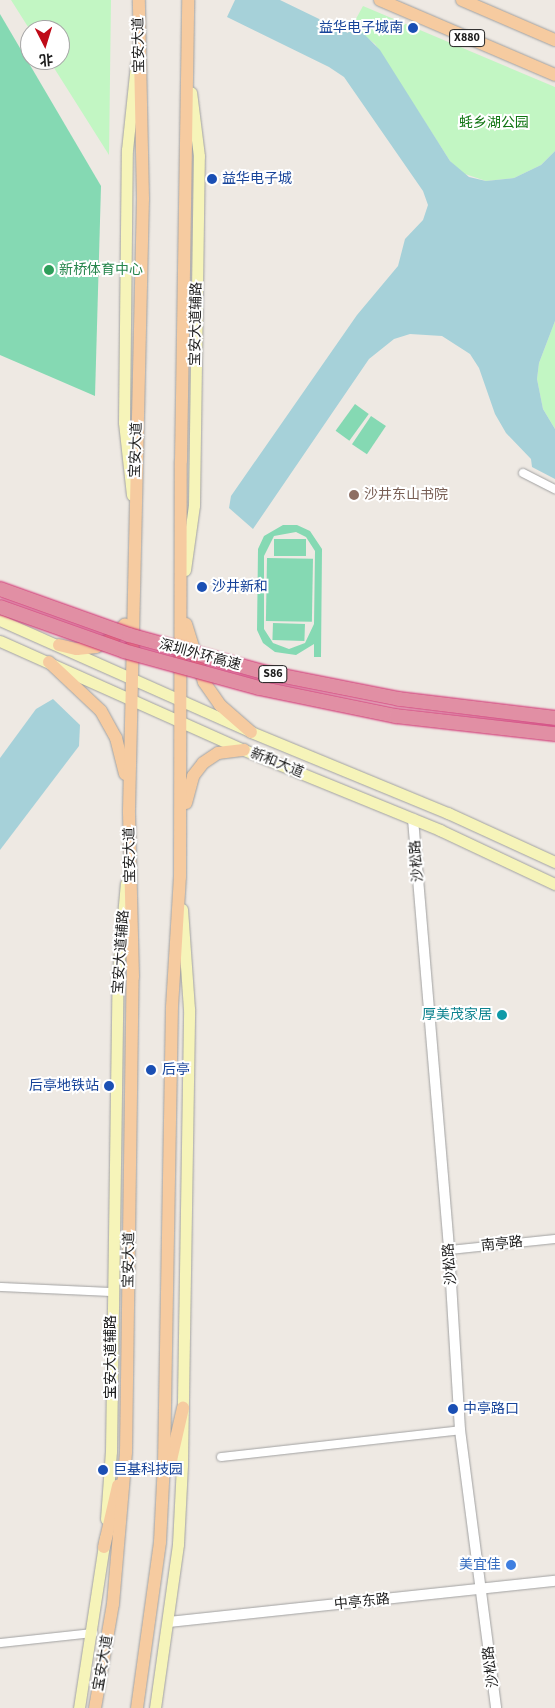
<!DOCTYPE html>
<meta charset="utf-8">
<style>
body{margin:0}
#map{position:relative;width:555px;height:1708px;overflow:hidden;background:#eee9e3;font-family:"Source Sans 3","Noto Sans SC",sans-serif}
div>[style]{position:absolute}
[style*='--x']{left:calc(var(--x)*1px);top:calc(var(--y)*1px);width:calc(var(--w)*1px);rotate:calc(var(--a)*1deg)}
.park>*{inset:0;background:#c2f6c3}
.pitch>*{inset:0;background:#85d9b3;transform-origin:0 0}
.water>*{inset:0;background:#a6d1d9}
.roads{filter:drop-shadow(0 0 1px #a1a1a1) drop-shadow(0 0 1px #a1a1a1)}
.minor>*{height:8px;margin:-4px;padding:0 4px;transform-origin:4px;border-radius:4px;background:#fff}
.tertiary>*{height:10px;margin:-5px;padding:0 5px;transform-origin:5px;border-radius:5px;background:#fff}
.secondary>*{height:11px;margin:-5.5px;padding:0 5.5px;transform-origin:5.5px;border-radius:5.5px;background:#f6f4b9}
.primary>*{height:12px;margin:-6px;padding:0 6px;transform-origin:6px;border-radius:6px;background:#f6cba0}
.bridges{filter:drop-shadow(0 0 1px #cf2d70) drop-shadow(0 0 1px #cf2d70)}
.motorway-bridge>*{height:14px;margin:-7px;padding:0 7px;transform-origin:7px;border-radius:7px;background:#e18fa4}
.dots>*{width:14px;height:14px;translate:-50% -50%;box-sizing:border-box;border:2px solid #fff;border-radius:50%}
span{translate:-50% -50%;white-space:nowrap;text-align:center;line-height:1.15;-webkit-text-stroke:4px #fff;paint-order:stroke}
.shield-label span{padding:1px 4px;background:#fff;border:1px solid;border-radius:4px;-webkit-text-stroke-width:0}
.shield-label{font-size:12px;color:#1d1d1d;font-weight:700}
.transit-label{font-size:14px;color:#164399}
.right{translate:-100% -50%;text-align:right}
.left{translate:0 -50%;text-align:left}
.street-label{font-size:14px;color:#1d1d1d}
.park-label{font-size:14px;color:#117513}
.leisure-label{font-size:14px;color:#27864d}
.education-label{font-size:14px;color:#785e54}
.culture-label{font-size:14px;color:#0d838f}
.shop-label{font-size:14px;color:#366cbe}
.north{position:absolute;left:20px;top:20px;width:50px;height:50px;box-sizing:border-box;background:#fff;border:1px solid #a5a5a5;border-radius:50%;rotate:175deg;font-size:14px;font-weight:700;line-height:20px;text-align:center;color:#1d1d1d}
.north::after{content:'';display:block;margin:auto;width:18px;height:22px;background:#bf0b18;clip-path:polygon(50% 0,100% 100%,50% 72%,0 100%)}
</style>
<div id="map">
<div class="park">
<div style="clip-path:polygon(11px 0,111px 0,109px 155px,49px 60px,60px 60px,60px 30px,30px 30px)"></div>
<div style="clip-path:polygon(363px 6px,555px 87px,555px 151px,541px 165px,514px 178px,486px 181px,462px 173px,450px 161px,375px 44px,352px 26px)"></div>
<div style="clip-path:polygon(555px 321px,555px 429px,543px 409px,537px 379px,539px 363px)"></div>
</div>
<div class="pitch">
<div style="clip-path:polygon(0 14px,101px 186px,95px 396px,0 355px)"></div>
<div style="left:355px;top:404px;width:17px;height:33px;rotate:36deg"></div>
<div style="left:371px;top:416px;width:18px;height:34px;rotate:34deg"></div>
<div style="clip-path:polygon(evenodd,283px 525px,297px 525px,310px 531px,322px 549px,321px 657px,314px 657px,314px 644px,296px 655px,275px 652px,263px 643px,257px 630px,258px 549px,264px 536px,283px 525px,296px 532px,306px 537px,315px 551px,314px 624px,305px 643px,289px 649px,273px 643px,264px 629px,264px 556px,274px 536px,296px 532px)"></div>
<div style="left:274px;top:539px;width:32px;height:17px"></div>
<div style="left:267px;top:558px;width:46px;height:63px;rotate:1deg"></div>
<div style="left:273px;top:623px;width:32px;height:17px;rotate:2deg"></div>
</div>
<div class="water">
<div style="clip-path:polygon(235px 0,280px 0,348px 33px,351px 26px,364px 34px,380px 50px,450px 161px,469px 177px,486px 181px,514px 178px,541px 165px,555px 151px,555px 321px,539px 363px,537px 379px,543px 409px,555px 429px,555px 479px,532px 467px,531px 459px,506px 433px,495px 414px,479px 368px,470px 354px,442px 336px,410px 334px,394px 339px,369px 359px,253px 529px,229px 508px,231px 496px,357px 315px,398px 266px,405px 239px,423px 220px,428px 205px,423px 191px,344px 77px,329px 67px,227px 17px)"></div>
<div style="clip-path:polygon(53px 699px,80px 725px,79px 746px,0 850px,0 758px,36px 709px)"></div>
</div>
<div class="roads">
<div class="minor">
<div style="--x:523;--y:473;--w:36;--a:27"></div>
<div style="--x:449;--y:1250;--w:107;--a:-5.9"></div>
<div style="--x:0;--y:1287;--w:112;--a:2.6"></div>
<div style="--x:221;--y:1457;--w:241;--a:-6.4"></div>
<div style="--x:0;--y:1643;--w:94;--a:-6.1"></div>
</div>
<div class="tertiary">
<div style="--x:413;--y:819;--w:433;--a:85.2"></div>
<div style="--x:449;--y:1250;--w:180;--a:86.5"></div>
<div style="--x:460;--y:1430;--w:280;--a:82.6"></div>
<div style="--x:169;--y:1622;--w:388;--a:-6.1"></div>
</div>
<div class="secondary">
<div style="--x:132;--y:495;--w:73;--a:-96.3"></div>
<div style="--x:124;--y:422;--w:272;--a:-89.4"></div>
<div style="--x:127;--y:150;--w:86;--a:-84"></div>
<div style="--x:185;--y:570;--w:66;--a:-82.1"></div>
<div style="--x:194;--y:505;--w:349;--a:-89.2"></div>
<div style="--x:199;--y:156;--w:64;--a:-97.1"></div>
<div style="--x:0;--y:620;--w:275;--a:24"></div>
<div style="--x:251;--y:732;--w:213;--a:22.4"></div>
<div style="--x:448;--y:813;--w:118;--a:24.6"></div>
<div style="--x:0;--y:641;--w:267;--a:24.1"></div>
<div style="--x:244;--y:750;--w:212;--a:22.2"></div>
<div style="--x:440;--y:830;--w:127;--a:25.2"></div>
<div style="--x:106;--y:1519;--w:68;--a:-85.8"></div>
<div style="--x:111;--y:1451;--w:479;--a:-89.2"></div>
<div style="--x:118;--y:972;--w:89;--a:-84.9"></div>
<div style="--x:79;--y:1708;--w:172;--a:-81.3"></div>
<div style="--x:155;--y:1708;--w:166;--a:-82"></div>
<div style="--x:178;--y:1544;--w:80;--a:-87.1"></div>
<div style="--x:182;--y:1464;--w:455;--a:-89.1"></div>
<div style="--x:189;--y:1009;--w:100;--a:-94"></div>
</div>
<div class="primary">
<div style="--x:380;--y:0;--w:190;--a:23.2"></div>
<div style="--x:462;--y:0;--w:101;--a:23.3"></div>
<div style="--x:186;--y:624;--w:61;--a:72.8"></div>
<div style="--x:204;--y:682;--w:28;--a:55"></div>
<div style="--x:220;--y:705;--w:41;--a:41.1"></div>
<div style="--x:59;--y:645;--w:18;--a:13"></div>
<div style="--x:77;--y:649;--w:19;--a:-6"></div>
<div style="--x:96;--y:647;--w:19;--a:-28"></div>
<div style="--x:113;--y:638;--w:18;--a:-49"></div>
<div style="--x:49;--y:662;--w:71;--a:43.3"></div>
<div style="--x:101;--y:711;--w:31;--a:61"></div>
<div style="--x:116;--y:738;--w:37;--a:76"></div>
<div style="--x:186;--y:803;--w:28;--a:-75"></div>
<div style="--x:193;--y:776;--w:16;--a:-52"></div>
<div style="--x:203;--y:763;--w:18;--a:-34"></div>
<div style="--x:218;--y:753;--w:26;--a:-7"></div>
<div style="--x:169;--y:1469;--w:63;--a:-77.1"></div>
<div style="--x:104;--y:1547;--w:63;--a:-77.1"></div>
<div style="--x:95;--y:1708;--w:106;--a:-80.2"></div>
<div style="--x:113;--y:1604;--w:153;--a:-85.1"></div>
<div style="--x:126;--y:1452;--w:475;--a:-89.2"></div>
<div style="--x:133;--y:977;--w:167;--a:-91.4"></div>
<div style="--x:129;--y:810;--w:611;--a:-88.69"></div>
<div style="--x:143;--y:199;--w:199;--a:-91.2"></div>
<div style="--x:137;--y:1708;--w:168;--a:-82.1"></div>
<div style="--x:160;--y:1542;--w:78;--a:-87.1"></div>
<div style="--x:164;--y:1464;--w:457;--a:-89"></div>
<div style="--x:172;--y:1007;--w:130;--a:-86.5"></div>
<div style="--x:180;--y:877;--w:416;--a:-89.9"></div>
<div style="--x:181;--y:461;--w:461;--a:-89.1"></div>
</div>
</div>
<div class="bridges">
<div class="motorway-bridge">
<div style="--x:0;--y:589;--w:137;--a:19.6"></div>
<div style="--x:129;--y:635;--w:139;--a:15.4"></div>
<div style="--x:263;--y:672;--w:139;--a:11.2"></div>
<div style="--x:399;--y:699;--w:157;--a:6.9"></div>
<div style="--x:0;--y:607;--w:132;--a:19.5"></div>
<div style="--x:124;--y:651;--w:140;--a:15.3"></div>
<div style="--x:259;--y:688;--w:140;--a:11.6"></div>
<div style="--x:396;--y:716;--w:160;--a:6.5"></div>
</div>
</div>
<div class="dots">
<div style="left:413px;top:28px;background:#1a4fb4"></div>
<div style="left:212px;top:179px;background:#1a4fb4"></div>
<div style="left:49px;top:270px;background:#2e9e5b"></div>
<div style="left:354px;top:495px;background:#8d6e63"></div>
<div style="left:202px;top:587px;background:#1a4fb4"></div>
<div style="left:502px;top:1015px;background:#0f9aa8"></div>
<div style="left:151px;top:1070px;background:#1a4fb4"></div>
<div style="left:109px;top:1086px;background:#1a4fb4"></div>
<div style="left:453px;top:1409px;background:#1a4fb4"></div>
<div style="left:103px;top:1470px;background:#1a4fb4"></div>
<div style="left:511px;top:1565px;background:#3f7fe0"></div>
</div>
<div class="shield-label">
<span style="left:467px;top:38px">X880</span>
<span style="left:273px;top:674px">S86</span>
</div>
<div class="transit-label">
<span class="right" style="left:403px;top:28px">益华电子城南</span>
<span class="left" style="left:222px;top:179px">益华电子城</span>
<span class="left" style="left:212px;top:587px">沙井新和</span>
<span class="left" style="left:162px;top:1070px">后亭</span>
<span class="right" style="left:99px;top:1086px">后亭地铁站</span>
<span class="left" style="left:463px;top:1409px">中亭路口</span>
<span class="left" style="left:113px;top:1470px">巨基科技园</span>
</div>
<div class="street-label">
<span style="left:139px;top:45px;rotate:-91deg">宝安大道</span>
<span style="left:196px;top:324px;rotate:-89deg">宝安大道辅路</span>
<span style="left:136px;top:450px;rotate:-88deg">宝安大道</span>
<span style="left:200px;top:655px;rotate:15deg">深圳外环高速</span>
<span style="left:277px;top:763px;rotate:22deg">新和大道</span>
<span style="left:130px;top:855px;rotate:-91deg">宝安大道</span>
<span style="left:417px;top:861px;rotate:-95deg">沙松路</span>
<span style="left:121px;top:952px;rotate:-86deg">宝安大道辅路</span>
<span style="left:502px;top:1244px;rotate:-6deg">南亭路</span>
<span style="left:129px;top:1260px;rotate:-89deg">宝安大道</span>
<span style="left:450px;top:1264px;rotate:-94deg">沙松路</span>
<span style="left:111px;top:1357px;rotate:-90deg">宝安大道辅路</span>
<span style="left:362px;top:1602px;rotate:-6deg">中亭东路</span>
<span style="left:103px;top:1663px;rotate:-80deg">宝安大道</span>
<span style="left:491px;top:1667px;rotate:-97deg">沙松路</span>
</div>
<div class="park-label">
<span style="left:494px;top:123px">蚝乡湖公园</span>
</div>
<div class="leisure-label">
<span class="left" style="left:59px;top:270px">新桥体育中心</span>
</div>
<div class="education-label">
<span class="left" style="left:364px;top:495px">沙井东山书院</span>
</div>
<div class="culture-label">
<span class="right" style="left:492px;top:1015px">厚美茂家居</span>
</div>
<div class="shop-label">
<span class="right" style="left:501px;top:1565px">美宜佳</span>
</div>
<div class="north">北</div>
</div>
